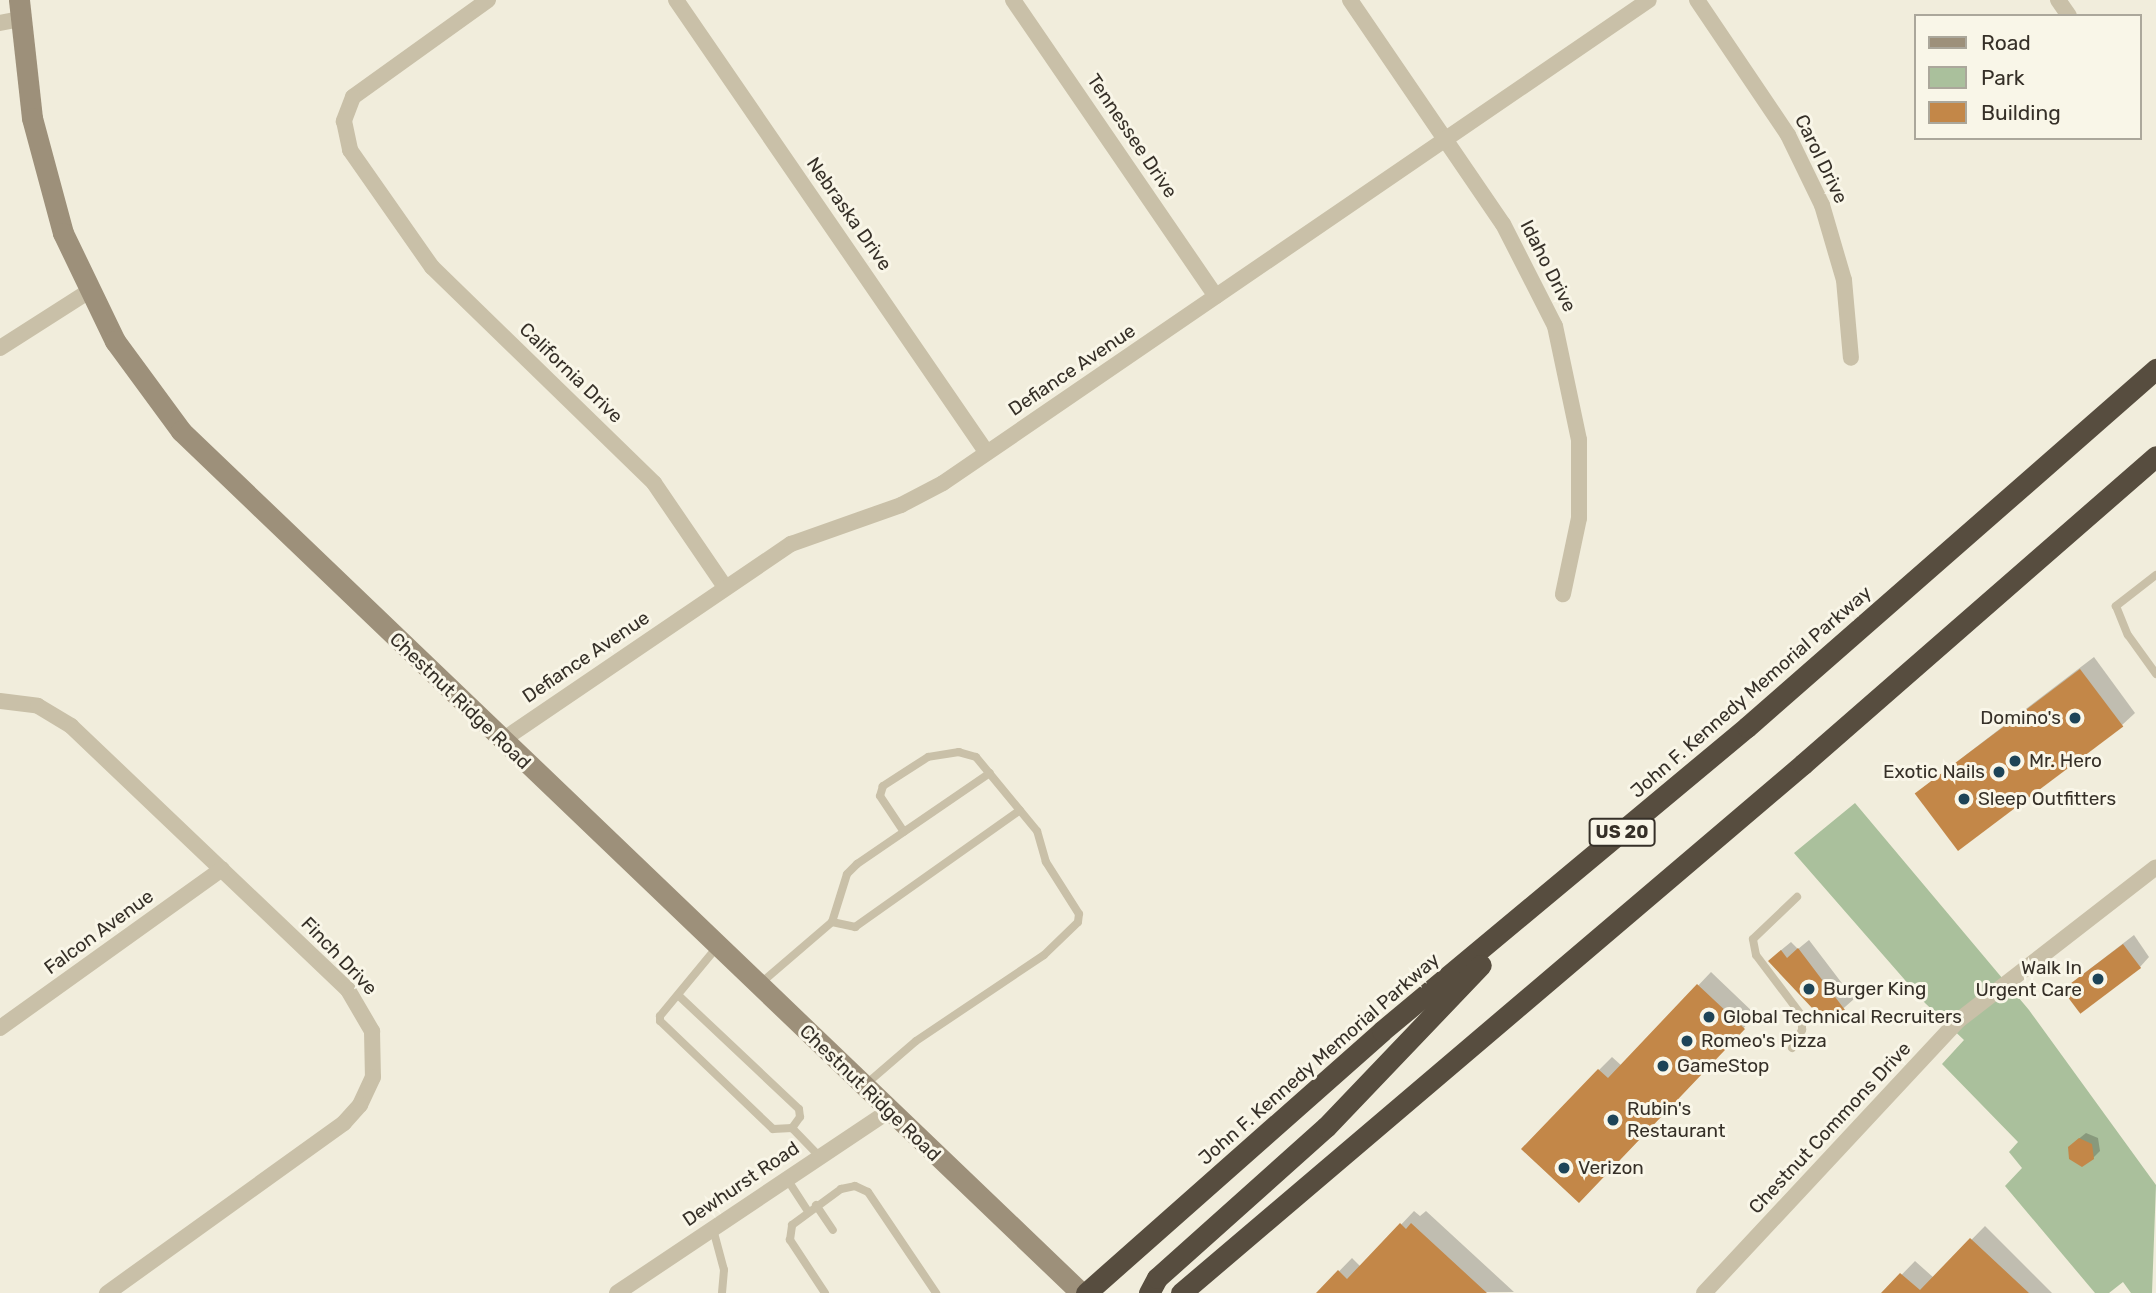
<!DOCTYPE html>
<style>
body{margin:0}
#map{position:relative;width:2156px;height:1293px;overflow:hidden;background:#f1eddc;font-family:Rubik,sans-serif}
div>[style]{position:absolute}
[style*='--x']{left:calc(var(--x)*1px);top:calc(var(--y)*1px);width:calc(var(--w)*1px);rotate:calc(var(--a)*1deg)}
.green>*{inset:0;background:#aac09c}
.shadow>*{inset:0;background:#0003}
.building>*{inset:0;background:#c38748;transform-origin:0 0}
.lane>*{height:8px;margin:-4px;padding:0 4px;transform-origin:4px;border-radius:4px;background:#c9c0a8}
.street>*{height:16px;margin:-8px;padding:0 8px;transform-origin:8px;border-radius:8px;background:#c9c0a8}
.secondary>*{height:21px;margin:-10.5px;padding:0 10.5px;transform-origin:10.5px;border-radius:10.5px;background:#9d907a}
.highway>*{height:21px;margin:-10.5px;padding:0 10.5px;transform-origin:10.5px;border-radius:10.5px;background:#574d3f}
.dots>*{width:19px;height:19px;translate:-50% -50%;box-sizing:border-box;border:4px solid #f9f6e8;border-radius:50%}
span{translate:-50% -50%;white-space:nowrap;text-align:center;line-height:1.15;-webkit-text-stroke:6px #f9f6e8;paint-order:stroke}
.shield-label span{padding:2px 5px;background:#f9f6e8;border:2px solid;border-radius:5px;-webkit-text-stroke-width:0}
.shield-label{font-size:18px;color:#363028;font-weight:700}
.street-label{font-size:19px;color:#363028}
.poi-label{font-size:19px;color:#363028}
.right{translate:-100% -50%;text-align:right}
.left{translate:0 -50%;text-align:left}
.legend{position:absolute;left:1914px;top:14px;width:228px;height:126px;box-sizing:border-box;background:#f9f6e8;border:2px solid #aba79b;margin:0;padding:9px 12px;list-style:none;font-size:21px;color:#363028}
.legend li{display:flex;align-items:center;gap:14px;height:35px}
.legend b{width:35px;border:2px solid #aba79b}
</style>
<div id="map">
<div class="green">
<div style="clip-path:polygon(1855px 803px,2029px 1010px,2156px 1185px,2152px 1293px,2131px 1293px,2123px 1282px,2109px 1293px,2095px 1293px,2005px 1186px,2022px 1168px,2009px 1152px,2018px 1142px,1942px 1064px,1964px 1040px,1925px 1003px,1794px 853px)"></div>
</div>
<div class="shadow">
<div style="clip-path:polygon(2094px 657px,2135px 713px,2121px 726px,1916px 793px)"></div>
<div style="clip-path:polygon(2134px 935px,2149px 957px,2140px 967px,2064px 989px)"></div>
<div style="clip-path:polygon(1809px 940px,1854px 999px,1828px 1022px,1780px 951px,1791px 942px,1798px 949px)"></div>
<div style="clip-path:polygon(1711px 972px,1756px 1015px,1592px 1187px,1599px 1070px,1612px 1057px,1622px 1066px)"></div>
<div style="clip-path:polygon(2086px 1133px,2098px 1138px,2100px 1151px,2093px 1158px,2076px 1141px)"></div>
<div style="clip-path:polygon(1414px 1211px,1420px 1216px,1426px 1211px,1514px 1292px,1318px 1293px,1352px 1258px,1361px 1267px)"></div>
<div style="clip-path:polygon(1985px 1226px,2052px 1293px,1884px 1293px,1915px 1261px,1934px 1278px)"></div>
</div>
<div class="building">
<div style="left:2080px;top:669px;width:72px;height:207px;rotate:53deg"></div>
<div style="left:2123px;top:944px;width:30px;height:76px;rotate:53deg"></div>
<div style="clip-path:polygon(1798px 948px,1845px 1010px,1828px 1025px,1768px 961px,1781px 950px,1787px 958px)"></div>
<div style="clip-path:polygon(1697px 984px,1745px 1029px,1579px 1203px,1521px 1149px,1598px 1069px,1608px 1078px)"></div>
<div style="clip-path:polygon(2079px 1138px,2092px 1144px,2094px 1159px,2082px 1167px,2069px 1159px,2068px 1147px)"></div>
<div style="clip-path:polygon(1400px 1223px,1406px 1229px,1411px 1223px,1487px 1293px,1316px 1293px,1338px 1270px,1347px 1279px)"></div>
<div style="clip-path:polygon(1970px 1238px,2029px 1293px,1881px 1293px,1900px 1273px,1920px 1290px)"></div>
</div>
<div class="lane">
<div style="--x:2156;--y:575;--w:51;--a:142.2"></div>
<div style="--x:2116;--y:606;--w:31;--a:68"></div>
<div style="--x:2128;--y:635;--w:48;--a:54.3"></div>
<div style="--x:832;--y:922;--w:24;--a:12"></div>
<div style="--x:855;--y:927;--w:202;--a:-35.3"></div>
<div style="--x:761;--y:983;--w:94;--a:-40.7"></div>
<div style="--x:832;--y:922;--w:50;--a:-72.6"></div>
<div style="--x:847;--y:874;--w:14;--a:-45"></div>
<div style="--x:857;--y:864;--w:161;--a:-34.4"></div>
<div style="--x:678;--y:995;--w:166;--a:43.3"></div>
<div style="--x:799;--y:1109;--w:8;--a:83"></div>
<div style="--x:800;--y:1117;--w:14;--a:126"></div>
<div style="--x:792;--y:1128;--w:19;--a:177"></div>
<div style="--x:773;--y:1129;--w:156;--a:-136.3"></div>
<div style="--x:660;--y:1021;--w:5;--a:-90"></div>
<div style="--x:660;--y:1016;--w:89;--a:-50.4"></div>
<div style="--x:1792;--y:1048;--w:21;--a:-61"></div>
<div style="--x:1802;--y:1030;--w:14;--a:-90"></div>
<div style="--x:1802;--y:1016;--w:76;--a:-127"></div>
<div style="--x:1756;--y:955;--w:16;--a:-101"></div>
<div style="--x:1753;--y:939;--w:61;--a:-43.7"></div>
<div style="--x:865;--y:1085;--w:67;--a:-40.8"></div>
<div style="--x:916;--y:1041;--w:154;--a:-33.9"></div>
<div style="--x:1044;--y:955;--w:47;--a:-44.1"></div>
<div style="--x:1078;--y:922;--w:8;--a:-83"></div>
<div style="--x:1079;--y:914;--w:62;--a:-122.4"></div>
<div style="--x:1046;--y:862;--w:32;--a:-106"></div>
<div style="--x:1037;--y:831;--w:96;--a:-129.5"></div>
<div style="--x:976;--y:757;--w:18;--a:-164"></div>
<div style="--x:959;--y:752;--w:31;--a:171"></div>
<div style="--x:928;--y:757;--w:54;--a:147.2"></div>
<div style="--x:883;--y:786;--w:10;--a:107"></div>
<div style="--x:880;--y:796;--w:43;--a:56.3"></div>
<div style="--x:792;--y:1128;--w:40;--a:46"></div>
<div style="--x:787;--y:1179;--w:38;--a:57"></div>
<div style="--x:816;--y:1205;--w:30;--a:56"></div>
<div style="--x:713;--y:1229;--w:42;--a:75"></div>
<div style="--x:724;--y:1270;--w:23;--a:95"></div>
<div style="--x:825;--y:1293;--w:64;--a:-123.4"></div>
<div style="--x:790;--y:1240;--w:15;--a:-82"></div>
<div style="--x:792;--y:1225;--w:61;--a:-36.3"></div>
<div style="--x:841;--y:1189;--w:14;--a:-12"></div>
<div style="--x:855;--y:1186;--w:14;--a:25"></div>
<div style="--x:868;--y:1192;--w:122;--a:56"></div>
</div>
<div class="street">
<div style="--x:488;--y:0;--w:166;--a:144.3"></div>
<div style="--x:353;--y:97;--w:26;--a:111"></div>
<div style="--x:344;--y:121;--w:30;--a:78"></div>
<div style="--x:350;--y:150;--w:143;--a:55"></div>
<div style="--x:432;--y:267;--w:310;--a:44.2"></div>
<div style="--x:654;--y:483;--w:126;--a:55.7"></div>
<div style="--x:676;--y:0;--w:549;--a:55.53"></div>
<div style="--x:1013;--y:0;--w:359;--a:55.6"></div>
<div style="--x:1350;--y:0;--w:271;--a:55.7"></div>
<div style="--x:1503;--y:224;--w:114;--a:63"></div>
<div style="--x:1555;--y:326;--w:116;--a:78.1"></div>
<div style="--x:1579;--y:440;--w:78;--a:90"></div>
<div style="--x:1579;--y:518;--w:78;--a:101.9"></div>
<div style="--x:1697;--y:0;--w:163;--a:56"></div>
<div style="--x:1788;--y:135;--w:78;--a:64.1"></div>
<div style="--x:1822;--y:205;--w:78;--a:73.7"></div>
<div style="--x:1844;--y:280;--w:78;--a:84.9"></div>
<div style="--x:2058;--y:0;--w:19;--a:55"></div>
<div style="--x:0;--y:23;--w:20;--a:-11"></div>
<div style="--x:0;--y:348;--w:104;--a:-32.5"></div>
<div style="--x:0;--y:701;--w:38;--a:7"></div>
<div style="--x:38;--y:706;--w:39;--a:31"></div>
<div style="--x:71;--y:726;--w:383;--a:43.6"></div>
<div style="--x:348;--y:990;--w:48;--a:59.7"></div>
<div style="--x:372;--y:1031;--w:46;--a:88.8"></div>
<div style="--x:373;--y:1077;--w:31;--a:115"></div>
<div style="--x:360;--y:1105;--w:24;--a:132"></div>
<div style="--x:344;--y:1123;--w:292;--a:144.3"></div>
<div style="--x:501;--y:741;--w:351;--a:-34.2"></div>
<div style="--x:791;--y:544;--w:117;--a:-19.5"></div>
<div style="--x:901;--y:505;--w:47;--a:-27.6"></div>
<div style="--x:943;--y:483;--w:855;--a:-34.38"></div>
<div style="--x:0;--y:1028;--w:273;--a:-35.6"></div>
<div style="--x:617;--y:1293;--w:327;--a:-33.8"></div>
<div style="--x:1704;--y:1293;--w:374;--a:-47"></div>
<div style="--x:1959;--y:1020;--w:249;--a:-37.8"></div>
</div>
<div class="secondary">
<div style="--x:19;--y:0;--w:119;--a:83.7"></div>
<div style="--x:32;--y:118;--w:119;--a:74.9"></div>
<div style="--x:63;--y:233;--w:120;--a:64.3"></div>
<div style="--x:115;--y:341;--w:112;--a:53.7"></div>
<div style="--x:181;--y:431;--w:1246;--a:43.76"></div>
</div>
<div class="highway">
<div style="--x:1086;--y:1293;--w:395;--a:-41.5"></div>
<div style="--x:1382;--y:1031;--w:475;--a:-39.8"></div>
<div style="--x:1747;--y:727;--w:544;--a:-41.2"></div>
<div style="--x:1149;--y:1293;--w:17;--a:-62"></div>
<div style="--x:1157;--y:1278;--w:227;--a:-41.8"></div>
<div style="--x:1326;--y:1127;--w:224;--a:-46.3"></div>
<div style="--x:1181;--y:1293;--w:817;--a:-40.38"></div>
<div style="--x:1803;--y:764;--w:468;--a:-41.1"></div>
</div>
<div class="dots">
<div style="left:2075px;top:718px;background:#1e4457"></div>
<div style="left:2015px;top:761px;background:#1e4457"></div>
<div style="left:1999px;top:772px;background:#1e4457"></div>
<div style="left:1964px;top:799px;background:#1e4457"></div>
<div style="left:2098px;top:979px;background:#1e4457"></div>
<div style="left:1809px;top:989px;background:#1e4457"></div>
<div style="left:1709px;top:1017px;background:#1e4457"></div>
<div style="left:1687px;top:1041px;background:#1e4457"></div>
<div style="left:1663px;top:1066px;background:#1e4457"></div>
<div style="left:1613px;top:1120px;background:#1e4457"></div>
<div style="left:1564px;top:1168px;background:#1e4457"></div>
</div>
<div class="shield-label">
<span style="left:1622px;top:832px">US 20</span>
</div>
<div class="street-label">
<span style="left:1132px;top:136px;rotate:56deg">Tennessee Drive</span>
<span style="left:1821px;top:159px;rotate:64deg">Carol Drive</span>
<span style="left:849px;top:214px;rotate:55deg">Nebraska Drive</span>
<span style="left:1548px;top:266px;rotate:63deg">Idaho Drive</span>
<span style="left:1072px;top:370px;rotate:-34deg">Defiance Avenue</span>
<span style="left:571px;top:373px;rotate:44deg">California Drive</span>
<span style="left:586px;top:657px;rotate:-34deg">Defiance Avenue</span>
<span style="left:1751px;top:692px;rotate:-41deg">John F. Kennedy Memorial Parkway</span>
<span style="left:460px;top:701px;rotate:44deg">Chestnut Ridge Road</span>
<span style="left:99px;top:932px;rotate:-36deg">Falcon Avenue</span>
<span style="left:339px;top:956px;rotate:46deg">Finch Drive</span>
<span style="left:1319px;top:1059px;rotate:-41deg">John F. Kennedy Memorial Parkway</span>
<span style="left:870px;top:1093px;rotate:44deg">Chestnut Ridge Road</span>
<span style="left:1830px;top:1128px;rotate:-47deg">Chestnut Commons Drive</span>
<span style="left:741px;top:1184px;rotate:-34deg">Dewhurst Road</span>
</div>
<div class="poi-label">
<span class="right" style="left:2061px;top:718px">Domino's</span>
<span class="left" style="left:2029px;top:761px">Mr. Hero</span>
<span class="right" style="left:1985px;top:772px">Exotic Nails</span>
<span class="left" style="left:1978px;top:799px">Sleep Outfitters</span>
<span class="right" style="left:2082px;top:979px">Walk In<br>Urgent Care</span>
<span class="left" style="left:1823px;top:989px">Burger King</span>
<span class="left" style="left:1723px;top:1017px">Global Technical Recruiters</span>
<span class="left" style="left:1701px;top:1041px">Romeo's Pizza</span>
<span class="left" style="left:1677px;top:1066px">GameStop</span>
<span class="left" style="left:1627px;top:1120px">Rubin's<br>Restaurant</span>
<span class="left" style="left:1578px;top:1168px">Verizon</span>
</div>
<ul class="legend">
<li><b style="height:9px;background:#9d907a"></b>Road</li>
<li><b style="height:19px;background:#aac09c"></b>Park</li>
<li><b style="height:19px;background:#c38748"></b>Building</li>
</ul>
</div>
